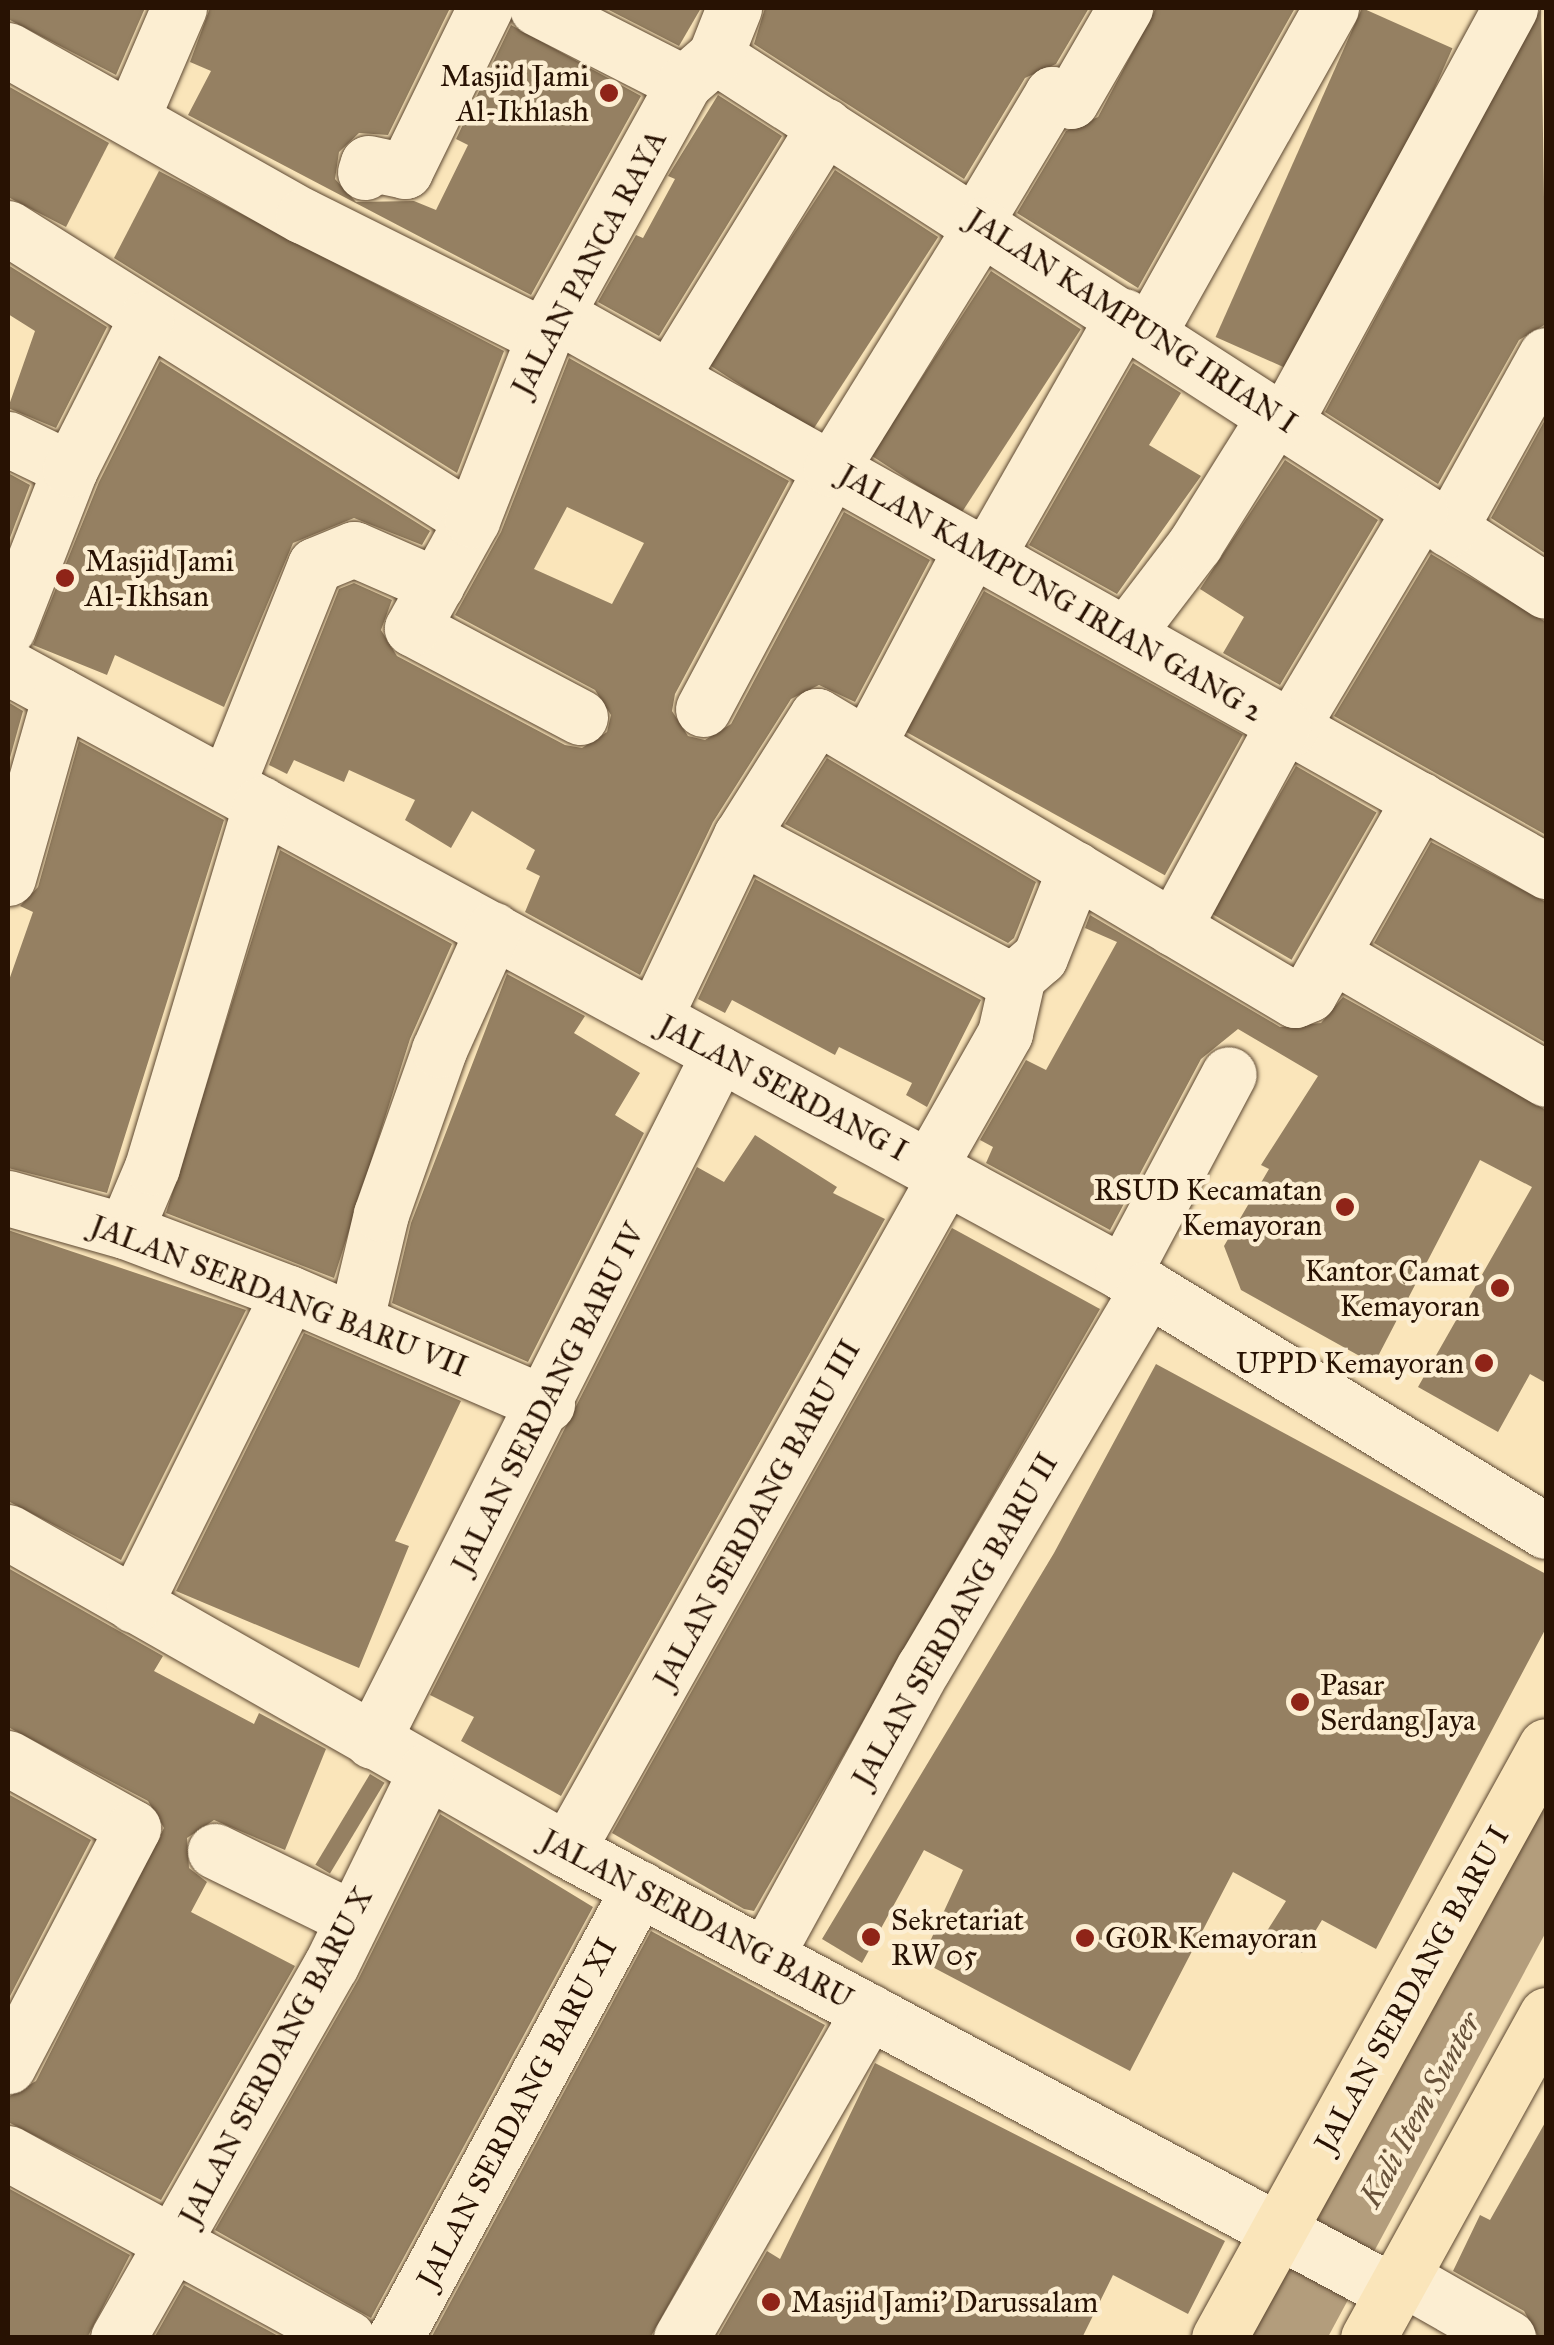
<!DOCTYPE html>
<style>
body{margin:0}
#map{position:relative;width:1554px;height:2345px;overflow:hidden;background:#fae5ba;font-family:"IM FELL Great Primer",serif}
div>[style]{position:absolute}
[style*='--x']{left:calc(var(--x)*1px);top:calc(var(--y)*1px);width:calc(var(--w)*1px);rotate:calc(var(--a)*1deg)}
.water>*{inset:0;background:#b39d7c}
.building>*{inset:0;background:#958062;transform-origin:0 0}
.roads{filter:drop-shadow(0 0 2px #5c4731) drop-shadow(0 0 2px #5c4731)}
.minor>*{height:55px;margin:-27.5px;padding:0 27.5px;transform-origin:27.5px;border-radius:27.5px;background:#fceed2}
.major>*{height:55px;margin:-27.5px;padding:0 27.5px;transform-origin:27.5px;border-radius:27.5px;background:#fae5ba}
.dots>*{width:28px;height:28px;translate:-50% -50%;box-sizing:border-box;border:5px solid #fceed2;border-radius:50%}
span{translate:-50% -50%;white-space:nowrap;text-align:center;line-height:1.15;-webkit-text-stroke:9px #fceed2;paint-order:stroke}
.poi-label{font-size:30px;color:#281203}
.right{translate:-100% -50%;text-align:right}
.left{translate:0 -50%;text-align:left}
.street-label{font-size:30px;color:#281203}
.water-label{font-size:32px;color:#675139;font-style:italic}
.frame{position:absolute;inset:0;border:10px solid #281203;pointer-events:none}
</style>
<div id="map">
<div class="water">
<div style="clip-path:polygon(1546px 1784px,1546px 1932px,1328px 2337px,1250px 2338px)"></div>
</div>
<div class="building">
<div style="clip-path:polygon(8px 8px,145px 8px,116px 75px,8px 19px)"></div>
<div style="clip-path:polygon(210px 8px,450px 8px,388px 135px,359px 133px,339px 152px,335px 179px,356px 202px,414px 201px,436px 210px,468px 145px,456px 139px,511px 25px,641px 96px,531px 295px,188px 115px,211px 71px,190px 62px)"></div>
<div style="clip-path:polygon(605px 8px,701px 8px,679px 46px)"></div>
<div style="clip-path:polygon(765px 8px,1089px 8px,1056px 64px,1025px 78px,964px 179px,754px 44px)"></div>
<div style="clip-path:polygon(1156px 8px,1295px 8px,1138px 288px,1017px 213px,1066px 131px,1098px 117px)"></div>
<div style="left:1362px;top:8px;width:99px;height:360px;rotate:24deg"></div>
<div style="clip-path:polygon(1541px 8px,1546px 324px,1519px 340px,1438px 484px,1325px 412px)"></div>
<div style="clip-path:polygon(8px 86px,109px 143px,66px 227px,8px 197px)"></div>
<div style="clip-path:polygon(718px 95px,782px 136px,659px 336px,598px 302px,636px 235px,643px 238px,675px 179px,668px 176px)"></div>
<div style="left:835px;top:170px;width:123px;height:232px;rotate:33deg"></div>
<div style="clip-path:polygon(159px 171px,504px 351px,457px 473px,114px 258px)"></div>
<div style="clip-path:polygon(8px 265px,107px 327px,56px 428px,8px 408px,35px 331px,8px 314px)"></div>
<div style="left:991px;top:271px;width:107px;height:220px;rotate:33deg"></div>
<div style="clip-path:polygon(evenodd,569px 358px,789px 481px,675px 694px,672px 711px,688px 736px,705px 740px,731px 724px,844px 512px,930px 560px,855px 702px,819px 685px,791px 699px,713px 822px,640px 975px,525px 912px,540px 876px,526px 869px,535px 850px,472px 811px,451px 848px,405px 820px,415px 800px,349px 770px,344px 782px,294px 760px,287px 774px,269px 765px,339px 589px,354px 583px,392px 600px,381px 630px,397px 656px,565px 745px,582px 748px,607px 732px,611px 715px,595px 690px,455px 615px,501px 532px,569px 358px,567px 507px,644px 543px,612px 604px,534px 569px,567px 507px)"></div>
<div style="clip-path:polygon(160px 361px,430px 531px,422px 545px,354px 518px,293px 543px,224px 707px,115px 655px,107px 675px,33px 645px,99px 482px)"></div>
<div style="clip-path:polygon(1133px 363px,1181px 393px,1149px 445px,1201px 476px,1117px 594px,1029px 545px)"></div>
<div style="clip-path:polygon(1546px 418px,1546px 554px,1491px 518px)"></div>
<div style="clip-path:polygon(1285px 460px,1378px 520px,1280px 685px,1223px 653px,1244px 617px,1200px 589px)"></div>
<div style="clip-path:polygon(8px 473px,30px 485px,8px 543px)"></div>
<div style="clip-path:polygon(1431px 554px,1546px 622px,1546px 835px,1334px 716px)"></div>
<div style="left:984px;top:591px;width:296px;height:161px;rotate:29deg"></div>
<div style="clip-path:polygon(8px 702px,23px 711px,8px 765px)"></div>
<div style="clip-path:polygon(79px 741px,224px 820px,107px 1193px,8px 1168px,8px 983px,33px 912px,20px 906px,38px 887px)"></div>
<div style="clip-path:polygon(827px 758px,1036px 882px,1014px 938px,1008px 943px,785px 824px)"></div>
<div style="left:1296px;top:766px;width:93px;height:170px;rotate:30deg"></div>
<div style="clip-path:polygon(1431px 842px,1546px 902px,1546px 1043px,1374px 943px)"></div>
<div style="clip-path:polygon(280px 850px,452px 944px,410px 1039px,334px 1278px,166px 1213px)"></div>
<div style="clip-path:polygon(755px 879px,981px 1000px,927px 1107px,906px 1095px,912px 1083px,839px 1047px,835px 1055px,732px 1000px,725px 1013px,698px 999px)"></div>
<div style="clip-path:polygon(1090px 915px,1280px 1027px,1321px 1023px,1343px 997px,1546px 1110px,1546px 1383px,1530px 1374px,1498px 1432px,1418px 1387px,1532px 1187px,1480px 1160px,1374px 1364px,1241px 1290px,1224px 1246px,1269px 1169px,1261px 1165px,1318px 1076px,1238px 1029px,1201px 1059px,1110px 1230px,986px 1163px,993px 1147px,980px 1140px,1026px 1060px,1046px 1070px,1117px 942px,1085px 928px)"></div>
<div style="clip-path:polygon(507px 974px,585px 1016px,574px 1033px,640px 1073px,615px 1115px,644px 1133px,528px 1362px,392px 1303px,411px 1223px)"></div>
<div style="clip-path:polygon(755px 1135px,837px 1187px,833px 1193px,885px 1219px,561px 1796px,461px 1741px,474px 1717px,430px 1695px,697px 1167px,724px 1182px)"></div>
<div style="clip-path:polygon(952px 1228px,1100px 1309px,754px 1911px,744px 1909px,612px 1833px)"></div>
<div style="clip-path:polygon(8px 1230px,246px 1310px,121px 1560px,8px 1501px)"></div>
<div style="clip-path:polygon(304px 1333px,461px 1401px,395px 1541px,409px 1546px,359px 1668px,176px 1591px)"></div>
<div style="clip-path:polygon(1156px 1364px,1546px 1574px,1546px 1628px,1376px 1949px,1322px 1920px,1302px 1953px,1267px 1931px,1286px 1901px,1233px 1872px,1130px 2071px,921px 1961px,963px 1870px,924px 1850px,862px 1963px,822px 1939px,1054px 1553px)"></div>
<div style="clip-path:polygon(8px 1568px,163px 1656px,154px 1671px,254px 1724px,259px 1713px,326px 1749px,285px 1850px,214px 1820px,187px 1838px,189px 1868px,207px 1882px,191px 1912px,295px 1966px,161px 2200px,8px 2122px,8px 2097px,36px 2081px,164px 1828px,148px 1801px,8px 1727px)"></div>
<div style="left:370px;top:1774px;width:17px;height:106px;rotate:31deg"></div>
<div style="clip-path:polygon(8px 1794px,91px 1840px,8px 2000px)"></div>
<div style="clip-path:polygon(440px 1814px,593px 1907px,371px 2318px,215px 2230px,358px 1980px)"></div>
<div style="clip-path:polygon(651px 1931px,825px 2025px,650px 2338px,431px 2338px)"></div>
<div style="clip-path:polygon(875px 2063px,1225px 2241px,1188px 2314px,1113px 2275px,1082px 2338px,717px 2338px,767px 2251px,780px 2259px)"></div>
<div style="clip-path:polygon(1546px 2121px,1546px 2338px,1539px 2338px,1524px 2311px,1453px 2271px,1480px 2215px,1490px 2220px)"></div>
<div style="clip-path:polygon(8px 2188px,130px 2255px,87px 2338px,8px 2338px)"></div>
<div style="clip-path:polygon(184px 2285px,282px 2338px,154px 2338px)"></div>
</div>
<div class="roads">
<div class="minor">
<div style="--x:537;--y:8;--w:165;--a:27"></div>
<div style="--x:8;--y:50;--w:338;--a:29.4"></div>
<div style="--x:303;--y:216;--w:269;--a:26.5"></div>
<div style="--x:715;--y:56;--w:988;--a:32.77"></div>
<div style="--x:132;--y:117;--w:119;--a:-66.7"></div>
<div style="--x:365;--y:172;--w:9;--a:-72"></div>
<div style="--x:368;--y:163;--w:38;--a:12"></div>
<div style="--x:405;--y:171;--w:182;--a:-63.9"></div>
<div style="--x:976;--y:221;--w:148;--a:-59.1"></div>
<div style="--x:1052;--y:94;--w:20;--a:20"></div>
<div style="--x:1071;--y:101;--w:108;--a:-59.9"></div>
<div style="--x:8;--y:228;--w:548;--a:32.18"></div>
<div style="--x:557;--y:315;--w:1135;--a:29.34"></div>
<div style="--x:1149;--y:332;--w:372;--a:-60.7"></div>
<div style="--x:671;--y:376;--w:294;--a:-58.4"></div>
<div style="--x:1286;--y:419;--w:468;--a:-61.4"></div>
<div style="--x:8;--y:439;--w:69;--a:25.8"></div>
<div style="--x:1449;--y:529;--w:199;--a:-60.9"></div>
<div style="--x:988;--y:554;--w:274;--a:-60.3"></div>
<div style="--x:8;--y:628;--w:171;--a:-68.7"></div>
<div style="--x:70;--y:469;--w:168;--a:-63.1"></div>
<div style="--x:1127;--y:633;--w:112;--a:-52.6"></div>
<div style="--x:1195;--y:544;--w:155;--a:-58"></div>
<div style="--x:8;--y:667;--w:1269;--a:28.52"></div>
<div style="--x:1123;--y:1273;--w:495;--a:31.4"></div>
<div style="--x:703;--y:709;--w:272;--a:-61.9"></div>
<div style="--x:831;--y:469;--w:287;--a:-58.2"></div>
<div style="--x:580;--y:717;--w:190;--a:-152.1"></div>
<div style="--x:412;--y:628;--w:124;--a:-60.9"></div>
<div style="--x:472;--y:520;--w:198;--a:-68.6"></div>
<div style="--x:544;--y:336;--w:289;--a:-61"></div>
<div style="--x:684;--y:83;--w:41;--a:-41.1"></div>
<div style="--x:715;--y:56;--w:52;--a:-68.4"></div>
<div style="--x:1290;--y:729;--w:254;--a:-59.2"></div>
<div style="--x:868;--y:744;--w:224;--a:-62.1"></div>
<div style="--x:227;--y:785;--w:237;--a:-68.2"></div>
<div style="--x:315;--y:565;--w:42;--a:-22.3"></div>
<div style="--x:354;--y:549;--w:90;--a:23.7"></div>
<div style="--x:741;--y:836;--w:295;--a:28.1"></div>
<div style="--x:1001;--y:975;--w:17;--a:3"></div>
<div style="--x:1018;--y:976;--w:29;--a:-41"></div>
<div style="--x:1040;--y:957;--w:95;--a:-68.3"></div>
<div style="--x:8;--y:878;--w:190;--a:-74.1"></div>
<div style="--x:1173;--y:928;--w:231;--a:-61.5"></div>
<div style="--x:1333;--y:955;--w:246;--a:30.2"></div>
<div style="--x:654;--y:1018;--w:202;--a:-64.5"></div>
<div style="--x:741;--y:836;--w:142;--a:-57.7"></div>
<div style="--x:817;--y:716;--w:556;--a:30.72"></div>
<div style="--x:1295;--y:1000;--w:15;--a:-23"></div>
<div style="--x:1309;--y:994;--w:224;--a:-60.4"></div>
<div style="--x:929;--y:1167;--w:154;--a:-60.4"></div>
<div style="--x:1005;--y:1033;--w:58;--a:-77.2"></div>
<div style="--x:8;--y:1198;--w:122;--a:15.8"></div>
<div style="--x:125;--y:1231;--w:175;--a:20.7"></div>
<div style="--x:289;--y:1293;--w:281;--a:23.3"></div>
<div style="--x:125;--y:1231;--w:69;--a:-67.1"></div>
<div style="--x:152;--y:1167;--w:379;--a:-73.3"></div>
<div style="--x:1123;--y:1273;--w:225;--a:-62"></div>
<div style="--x:356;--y:1319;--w:108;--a:-76.6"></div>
<div style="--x:381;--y:1214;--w:174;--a:-70.5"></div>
<div style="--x:439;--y:1050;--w:132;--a:-65.8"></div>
<div style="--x:8;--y:1532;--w:643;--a:29.63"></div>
<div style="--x:567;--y:1850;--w:937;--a:28.15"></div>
<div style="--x:134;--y:1605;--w:348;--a:-63.6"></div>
<div style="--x:372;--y:1741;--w:770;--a:-63.2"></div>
<div style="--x:8;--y:1758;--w:143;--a:29.2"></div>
<div style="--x:133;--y:1828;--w:269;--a:117.7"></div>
<div style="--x:567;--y:1850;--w:772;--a:-60.68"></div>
<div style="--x:215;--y:1851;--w:153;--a:26.1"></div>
<div style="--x:766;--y:1955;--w:328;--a:-61.3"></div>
<div style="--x:924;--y:1667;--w:440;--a:-59.4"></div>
<div style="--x:8;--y:2153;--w:387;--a:28.6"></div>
<div style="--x:1403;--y:2278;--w:121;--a:29.7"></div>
<div style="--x:118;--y:2338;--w:430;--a:-60.3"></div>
<div style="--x:331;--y:1965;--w:216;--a:-63.9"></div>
<div style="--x:395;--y:2338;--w:512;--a:-61.53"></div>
<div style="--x:681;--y:2338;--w:377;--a:-60.1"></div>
</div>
<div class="major">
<div style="--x:1219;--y:2338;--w:676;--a:-61.09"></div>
<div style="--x:1368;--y:2338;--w:369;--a:-61.1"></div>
</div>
</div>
<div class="dots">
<div style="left:609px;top:93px;background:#8f2418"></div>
<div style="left:65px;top:578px;background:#8f2418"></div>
<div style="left:1345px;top:1207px;background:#8f2418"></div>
<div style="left:1500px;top:1288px;background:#8f2418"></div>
<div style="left:1484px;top:1363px;background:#8f2418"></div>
<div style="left:1300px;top:1702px;background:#8f2418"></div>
<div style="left:871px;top:1937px;background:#8f2418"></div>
<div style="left:1085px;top:1938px;background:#8f2418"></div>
<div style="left:771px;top:2302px;background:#8f2418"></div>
</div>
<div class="poi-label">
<span class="right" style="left:589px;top:93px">Masjid Jami<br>Al-Ikhlash</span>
<span class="left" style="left:85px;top:578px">Masjid Jami<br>Al-Ikhsan</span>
<span class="right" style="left:1322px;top:1207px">RSUD Kecamatan<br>Kemayoran</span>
<span class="right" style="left:1480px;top:1288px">Kantor Camat<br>Kemayoran</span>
<span class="right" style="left:1464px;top:1363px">UPPD Kemayoran</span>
<span class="left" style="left:1320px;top:1702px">Pasar<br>Serdang Jaya</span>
<span class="left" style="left:891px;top:1937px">Sekretariat<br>RW 05</span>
<span class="left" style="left:1105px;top:1938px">GOR Kemayoran</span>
<span class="left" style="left:791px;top:2302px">Masjid Jami' Darussalam</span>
</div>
<div class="street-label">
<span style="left:589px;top:263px;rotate:-62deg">JALAN PANCA RAYA</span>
<span style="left:1132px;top:321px;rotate:33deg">JALAN KAMPUNG IRIAN I</span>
<span style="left:1051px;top:593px;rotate:30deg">JALAN KAMPUNG IRIAN GANG 2</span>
<span style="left:783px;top:1088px;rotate:28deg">JALAN SERDANG I</span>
<span style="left:279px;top:1296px;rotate:21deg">JALAN SERDANG BARU VII</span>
<span style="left:548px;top:1398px;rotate:-63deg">JALAN SERDANG BARU IV</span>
<span style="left:757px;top:1514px;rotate:-61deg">JALAN SERDANG BARU III</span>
<span style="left:955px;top:1620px;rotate:-60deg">JALAN SERDANG BARU II</span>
<span style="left:697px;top:1919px;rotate:28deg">JALAN SERDANG BARU</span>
<span style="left:1412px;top:1989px;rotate:-61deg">JALAN SERDANG BARU I</span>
<span style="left:276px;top:2056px;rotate:-62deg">JALAN SERDANG BARU X</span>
<span style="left:517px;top:2113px;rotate:-62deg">JALAN SERDANG BARU XI</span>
</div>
<div class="water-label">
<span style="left:1421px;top:2110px;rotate:-61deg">Kali Item Sunter</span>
</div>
<div class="frame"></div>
</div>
